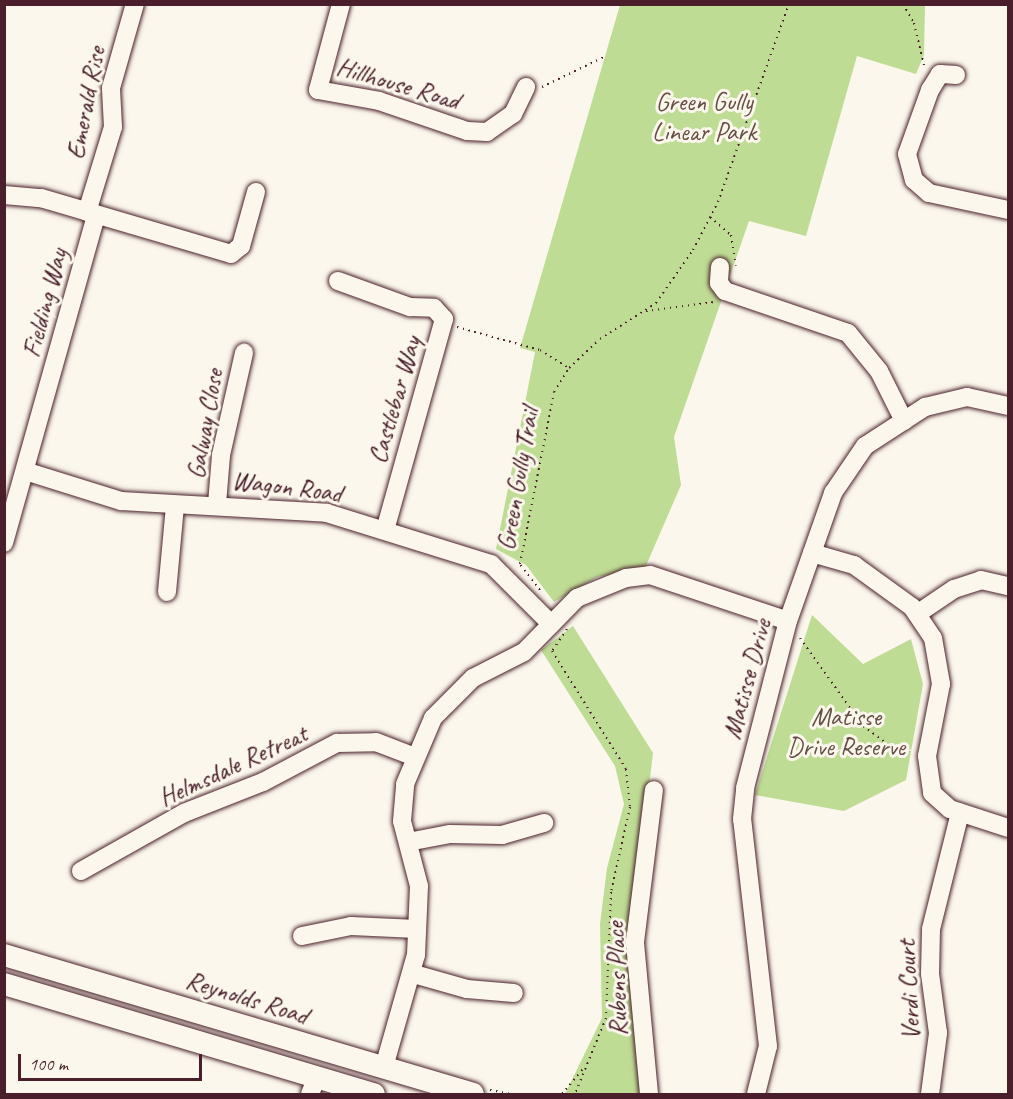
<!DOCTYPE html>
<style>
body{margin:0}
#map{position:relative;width:1013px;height:1099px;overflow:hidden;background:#fbf7ec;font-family:Caveat,sans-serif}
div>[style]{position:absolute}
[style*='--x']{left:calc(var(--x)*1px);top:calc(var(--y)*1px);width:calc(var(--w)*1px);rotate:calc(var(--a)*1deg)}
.green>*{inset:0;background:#bedc94}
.path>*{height:2px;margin-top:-1px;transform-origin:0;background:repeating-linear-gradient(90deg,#4a1f2b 0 1.5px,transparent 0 6px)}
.roads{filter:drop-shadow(0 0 2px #4a1f2b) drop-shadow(0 0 2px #4a1f2b)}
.minor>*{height:18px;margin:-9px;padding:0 9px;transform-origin:9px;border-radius:9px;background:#fbf7ec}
.major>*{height:22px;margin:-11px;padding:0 11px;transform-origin:11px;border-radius:11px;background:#fbf7ec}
span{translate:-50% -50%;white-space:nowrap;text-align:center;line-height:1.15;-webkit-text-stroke:6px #fbf7ec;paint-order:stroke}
.street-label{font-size:26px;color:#4a1f2b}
.park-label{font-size:26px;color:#674e45}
.frame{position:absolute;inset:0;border:6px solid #4a1f2b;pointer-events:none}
.scale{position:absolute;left:18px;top:1054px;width:184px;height:27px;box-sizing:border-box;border:3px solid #4a1f2b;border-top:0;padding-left:8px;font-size:18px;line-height:21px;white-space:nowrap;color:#4a1f2b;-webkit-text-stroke:4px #fbf7ec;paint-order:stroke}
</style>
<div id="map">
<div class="green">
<div style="clip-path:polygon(620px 5px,925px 5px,924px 55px,916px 74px,857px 56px,806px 236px,749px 221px,674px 437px,681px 485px,645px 568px,597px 577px,554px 602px,526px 565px,496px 549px,535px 352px,520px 348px)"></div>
<div style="clip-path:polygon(812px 615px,863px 664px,911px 639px,923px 684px,906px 780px,844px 811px,755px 795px)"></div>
<div style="clip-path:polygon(573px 626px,653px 753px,630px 946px,646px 1094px,565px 1094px,602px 1018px,600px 924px,607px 868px,624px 804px,615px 766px,541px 650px)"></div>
</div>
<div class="path">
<div style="--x:903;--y:4;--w:22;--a:60"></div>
<div style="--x:914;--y:23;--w:47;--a:76.6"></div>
<div style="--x:542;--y:87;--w:69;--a:-25.8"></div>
<div style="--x:710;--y:217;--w:28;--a:41"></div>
<div style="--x:731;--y:235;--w:31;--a:81"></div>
<div style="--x:646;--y:311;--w:69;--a:-7.5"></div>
<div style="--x:457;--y:327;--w:86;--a:15.5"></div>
<div style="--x:540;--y:350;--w:34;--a:32"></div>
<div style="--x:540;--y:590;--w:33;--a:-128"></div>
<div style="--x:520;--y:564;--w:175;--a:-78.8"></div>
<div style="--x:554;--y:392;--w:28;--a:-58"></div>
<div style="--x:569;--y:368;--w:42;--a:-43.1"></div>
<div style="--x:600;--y:339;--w:67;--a:-32.7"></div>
<div style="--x:656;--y:303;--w:65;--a:-55.1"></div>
<div style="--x:693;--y:250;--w:54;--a:-62.5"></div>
<div style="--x:718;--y:202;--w:210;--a:-70.3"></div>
<div style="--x:567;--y:629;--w:27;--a:124"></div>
<div style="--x:552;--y:651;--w:139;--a:57.9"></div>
<div style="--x:626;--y:769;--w:38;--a:84"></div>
<div style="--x:630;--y:807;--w:87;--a:102.6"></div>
<div style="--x:611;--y:892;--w:126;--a:92.3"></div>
<div style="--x:606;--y:1018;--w:82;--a:112.2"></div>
<div style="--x:800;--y:638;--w:108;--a:54.4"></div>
<div style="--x:863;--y:726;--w:34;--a:36"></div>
<div style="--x:891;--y:746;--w:23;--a:15"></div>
<div style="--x:490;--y:1090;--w:21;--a:11"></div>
<div style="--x:562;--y:1094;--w:33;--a:-50"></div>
</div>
<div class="roads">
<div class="minor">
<div style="--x:341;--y:4;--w:89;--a:105"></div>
<div style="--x:318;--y:90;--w:62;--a:10.2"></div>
<div style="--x:379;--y:101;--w:93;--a:18.8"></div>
<div style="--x:467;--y:131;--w:20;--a:3"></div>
<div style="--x:487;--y:132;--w:32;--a:-35"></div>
<div style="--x:513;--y:114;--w:30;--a:-64"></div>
<div style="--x:956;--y:75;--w:16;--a:-176"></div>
<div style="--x:940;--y:74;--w:19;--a:122"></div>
<div style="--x:930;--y:90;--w:68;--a:109.8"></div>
<div style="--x:907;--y:154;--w:27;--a:75"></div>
<div style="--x:914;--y:180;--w:20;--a:41"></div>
<div style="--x:929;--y:193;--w:81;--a:12.1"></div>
<div style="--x:4;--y:195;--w:37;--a:5"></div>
<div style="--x:41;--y:198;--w:198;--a:16.4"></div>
<div style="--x:231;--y:254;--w:13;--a:-39"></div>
<div style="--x:241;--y:246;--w:56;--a:-74.5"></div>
<div style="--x:87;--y:212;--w:89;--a:-73"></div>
<div style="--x:113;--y:127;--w:39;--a:-93"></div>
<div style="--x:111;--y:88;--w:87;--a:-74.1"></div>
<div style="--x:720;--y:267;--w:16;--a:94"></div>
<div style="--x:719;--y:283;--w:10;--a:53"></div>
<div style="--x:725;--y:291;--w:130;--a:18.9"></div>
<div style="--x:848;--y:333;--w:49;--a:50.8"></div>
<div style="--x:879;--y:371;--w:56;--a:63.4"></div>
<div style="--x:338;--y:281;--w:77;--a:19.9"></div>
<div style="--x:410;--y:307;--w:24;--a:2"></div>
<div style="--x:434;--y:308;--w:15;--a:48"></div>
<div style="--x:444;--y:319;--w:219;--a:105.6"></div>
<div style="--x:25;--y:471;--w:101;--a:17.4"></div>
<div style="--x:121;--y:501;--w:206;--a:3.3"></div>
<div style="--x:327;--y:513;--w:172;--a:17.3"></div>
<div style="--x:491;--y:564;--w:85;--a:45"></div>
<div style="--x:217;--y:504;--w:49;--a:-85.3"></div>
<div style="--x:221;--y:455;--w:105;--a:-77.3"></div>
<div style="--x:4;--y:543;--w:341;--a:-74.3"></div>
<div style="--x:812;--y:553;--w:44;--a:15.9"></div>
<div style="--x:854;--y:565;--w:72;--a:35.9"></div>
<div style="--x:912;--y:607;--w:37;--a:56"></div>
<div style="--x:933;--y:638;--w:47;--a:80.1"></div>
<div style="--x:941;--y:684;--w:73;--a:101"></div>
<div style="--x:927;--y:756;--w:37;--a:82"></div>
<div style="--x:932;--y:793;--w:24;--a:42"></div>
<div style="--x:950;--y:809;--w:61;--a:18.1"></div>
<div style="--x:167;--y:592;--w:87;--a:-84.7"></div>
<div style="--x:917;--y:614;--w:45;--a:-34"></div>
<div style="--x:954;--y:589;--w:28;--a:-18"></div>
<div style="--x:981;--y:580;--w:28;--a:13"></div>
<div style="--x:408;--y:842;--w:43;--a:-10.8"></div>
<div style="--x:450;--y:834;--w:52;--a:1.1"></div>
<div style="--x:502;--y:835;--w:44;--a:-15.9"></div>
<div style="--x:81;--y:871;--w:118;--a:-29.4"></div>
<div style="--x:184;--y:813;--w:85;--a:-21.4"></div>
<div style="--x:263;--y:782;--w:84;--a:-27.8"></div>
<div style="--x:337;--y:743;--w:39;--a:-1"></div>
<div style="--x:376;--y:742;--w:40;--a:21"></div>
<div style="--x:302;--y:936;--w:50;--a:-11.5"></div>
<div style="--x:351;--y:926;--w:66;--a:2.6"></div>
<div style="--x:414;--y:974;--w:55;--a:15.8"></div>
<div style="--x:467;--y:989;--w:47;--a:4.9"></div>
<div style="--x:384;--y:1067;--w:116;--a:-74.1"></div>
<div style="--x:416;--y:955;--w:69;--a:-87.5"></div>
<div style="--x:419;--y:886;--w:67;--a:-104.7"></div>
<div style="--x:402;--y:821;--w:37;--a:-85"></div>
<div style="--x:405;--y:784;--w:72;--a:-67"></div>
<div style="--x:433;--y:718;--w:57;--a:-45"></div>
<div style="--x:473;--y:678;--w:57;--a:-27"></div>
<div style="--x:524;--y:652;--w:76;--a:-45.5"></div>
<div style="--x:577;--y:598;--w:53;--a:-22.2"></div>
<div style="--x:626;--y:578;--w:24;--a:-7"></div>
<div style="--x:650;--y:575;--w:145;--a:18.4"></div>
<div style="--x:310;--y:1094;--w:18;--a:-68"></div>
<div style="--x:649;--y:1094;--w:153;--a:-95.3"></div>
<div style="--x:635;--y:942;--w:153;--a:-82.9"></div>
<div style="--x:756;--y:1094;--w:49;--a:-76"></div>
<div style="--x:768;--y:1046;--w:228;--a:-96.5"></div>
<div style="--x:742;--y:819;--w:31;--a:-84"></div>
<div style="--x:745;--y:788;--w:172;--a:-75.6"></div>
<div style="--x:788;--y:621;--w:136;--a:-70.6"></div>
<div style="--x:833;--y:493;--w:57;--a:-55.8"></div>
<div style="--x:865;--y:446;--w:72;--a:-33"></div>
<div style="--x:925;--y:407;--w:43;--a:-13.4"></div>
<div style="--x:967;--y:397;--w:42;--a:12.4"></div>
<div style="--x:930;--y:1094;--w:62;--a:-82.5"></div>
<div style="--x:938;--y:1033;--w:60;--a:-97.7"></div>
<div style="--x:930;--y:974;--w:45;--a:-88.7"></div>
<div style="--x:931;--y:929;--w:120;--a:-76"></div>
</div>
<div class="major">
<div style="--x:4;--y:955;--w:489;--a:16.5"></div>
<div style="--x:4;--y:984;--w:386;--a:16.6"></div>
</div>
</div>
<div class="street-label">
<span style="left:398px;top:84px;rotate:16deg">Hillhouse Road</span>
<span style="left:86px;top:103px;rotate:-79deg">Emerald Rise</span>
<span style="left:45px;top:303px;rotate:-75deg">Fielding Way</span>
<span style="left:395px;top:400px;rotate:-74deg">Castlebar Way</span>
<span style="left:205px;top:424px;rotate:-80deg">Galway Close</span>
<span style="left:518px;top:479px;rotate:-80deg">Green Gully Trail</span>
<span style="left:287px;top:487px;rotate:7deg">Wagon Road</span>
<span style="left:747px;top:679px;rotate:-75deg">Matisse Drive</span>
<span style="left:233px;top:766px;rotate:-25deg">Helmsdale Retreat</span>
<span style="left:617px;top:979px;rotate:-92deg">Rubens Place</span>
<span style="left:909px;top:990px;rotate:-93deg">Verdi Court</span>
<span style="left:247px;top:998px;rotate:17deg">Reynolds Road</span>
</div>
<div class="park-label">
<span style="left:704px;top:117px">Green Gully<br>Linear Park</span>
<span style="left:846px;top:732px">Matisse<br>Drive Reserve</span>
</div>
<div class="frame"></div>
<div class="scale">100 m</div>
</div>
